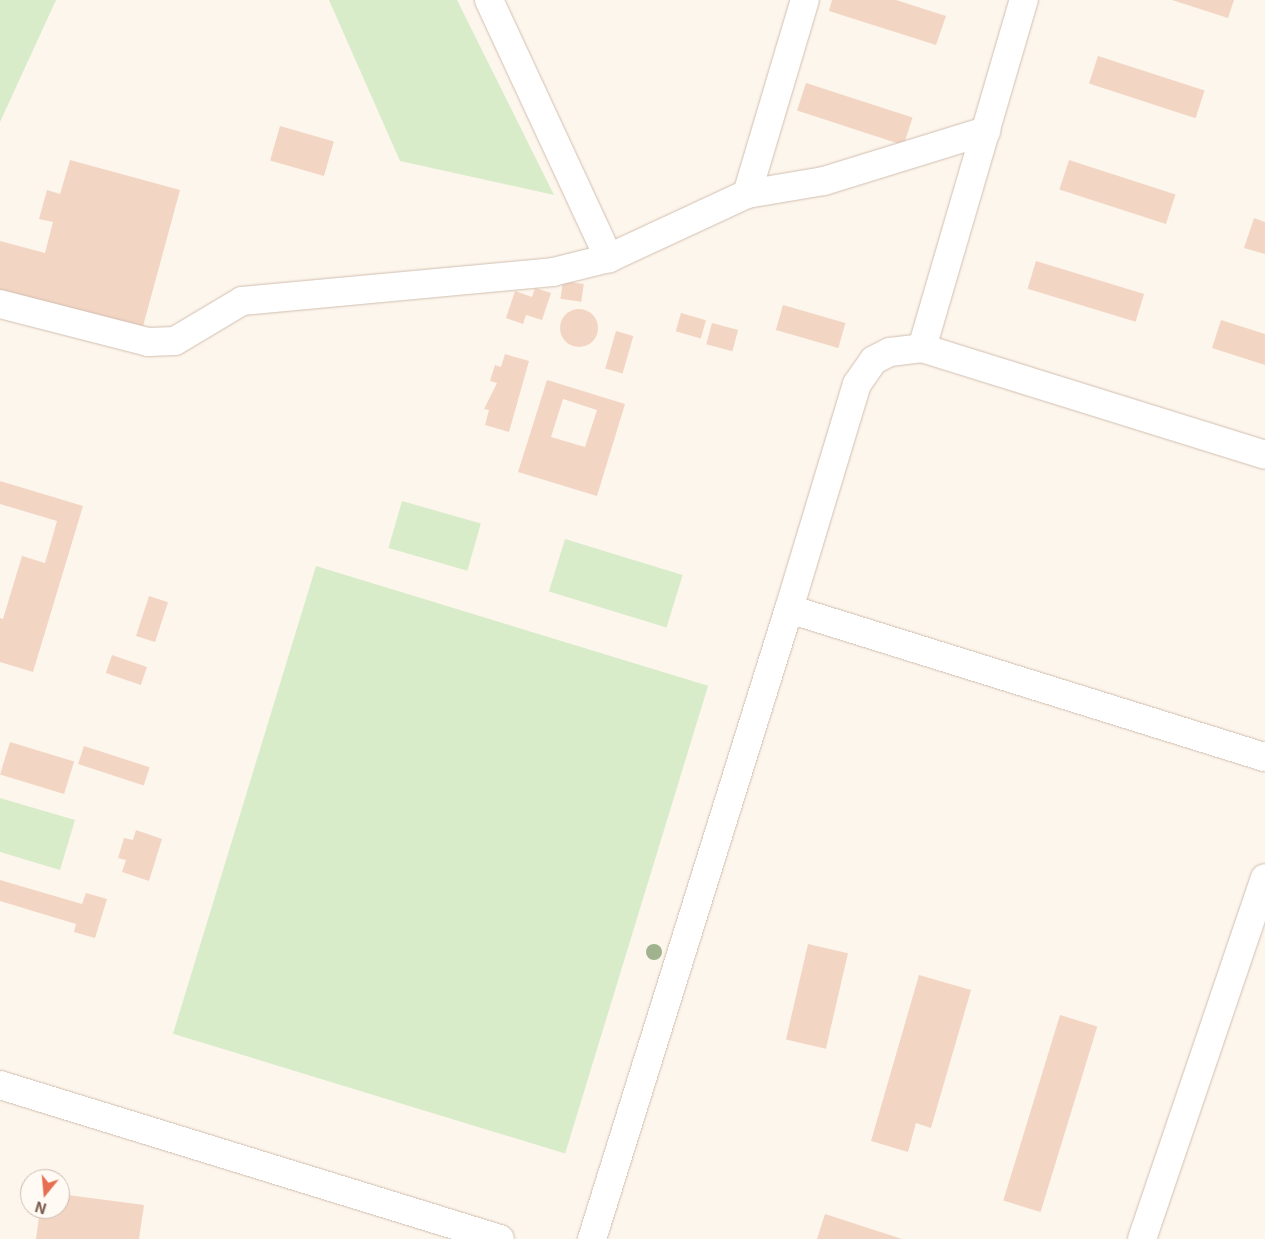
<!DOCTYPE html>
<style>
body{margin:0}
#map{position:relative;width:1265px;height:1239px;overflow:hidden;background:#fdf6ec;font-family:Inter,sans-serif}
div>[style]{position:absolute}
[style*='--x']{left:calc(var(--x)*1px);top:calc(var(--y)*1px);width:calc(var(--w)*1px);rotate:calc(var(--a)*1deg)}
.green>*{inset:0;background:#d8ecc9;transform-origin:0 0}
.building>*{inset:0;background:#f3d5c3;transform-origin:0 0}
.round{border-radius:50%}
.roads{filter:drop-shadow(0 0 1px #d1beb0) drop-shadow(0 0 1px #d1beb0)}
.minor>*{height:28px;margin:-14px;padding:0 14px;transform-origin:14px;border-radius:14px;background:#fff}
.trees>*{width:16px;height:16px;margin:-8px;border-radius:50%;background:#a0b28e}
span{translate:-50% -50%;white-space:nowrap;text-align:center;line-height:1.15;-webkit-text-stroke:5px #fffaf3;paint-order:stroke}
.north{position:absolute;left:20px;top:1169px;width:50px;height:50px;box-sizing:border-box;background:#fffaf3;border:1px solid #cabbb1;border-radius:50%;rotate:197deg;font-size:14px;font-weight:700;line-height:20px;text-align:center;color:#7a5c4d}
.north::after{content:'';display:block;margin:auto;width:18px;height:22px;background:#e76f51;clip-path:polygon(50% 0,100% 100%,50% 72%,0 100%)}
</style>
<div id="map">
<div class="green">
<div style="clip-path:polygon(0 0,56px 0,0 122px)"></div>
<div style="clip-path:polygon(329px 0,457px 0,554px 195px,400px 161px)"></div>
<div style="left:402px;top:501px;width:82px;height:49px;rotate:16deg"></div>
<div style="left:565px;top:539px;width:123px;height:55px;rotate:17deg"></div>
<div style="left:316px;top:566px;width:410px;height:489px;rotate:17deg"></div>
<div style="clip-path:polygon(0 798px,75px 820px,60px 870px,0 852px)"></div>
</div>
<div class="building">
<div style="clip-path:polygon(832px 0,896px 0,946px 16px,936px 45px,829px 11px)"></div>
<div style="clip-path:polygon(1172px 0,1234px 0,1228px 18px)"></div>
<div style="left:1098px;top:56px;width:112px;height:29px;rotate:18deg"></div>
<div style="left:806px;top:83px;width:112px;height:29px;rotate:18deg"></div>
<div style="left:280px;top:126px;width:56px;height:36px;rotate:16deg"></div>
<div style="clip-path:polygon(70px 160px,180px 190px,142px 330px,0 292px,0 241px,45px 253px,53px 222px,39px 219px,47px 190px,60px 194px)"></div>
<div style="left:1069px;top:160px;width:112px;height:31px;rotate:18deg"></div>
<div style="clip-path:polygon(1254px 218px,1265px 222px,1265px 254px,1244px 248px)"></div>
<div style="left:1036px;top:261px;width:113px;height:29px;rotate:17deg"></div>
<div style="left:563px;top:281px;width:21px;height:18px;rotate:8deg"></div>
<div style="clip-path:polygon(535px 288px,551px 293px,542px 320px,526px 315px,523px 324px,506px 318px,515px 291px,532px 297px)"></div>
<div style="left:783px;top:305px;width:65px;height:26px;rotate:16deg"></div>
<div class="round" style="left:560px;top:309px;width:38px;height:38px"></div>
<div style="left:681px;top:313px;width:26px;height:19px;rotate:16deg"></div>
<div style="clip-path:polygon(1221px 320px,1265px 334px,1265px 365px,1212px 348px)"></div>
<div style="left:712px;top:323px;width:27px;height:22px;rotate:15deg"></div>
<div style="left:616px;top:331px;width:18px;height:39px;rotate:16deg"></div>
<div style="clip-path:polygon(505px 354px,529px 361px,509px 432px,485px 425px,489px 410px,484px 409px,497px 383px,490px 381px,495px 365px,501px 367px)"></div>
<div style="clip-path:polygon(evenodd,547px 380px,625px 404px,597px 496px,518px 472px,547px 380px,563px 399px,597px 410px,585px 447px,551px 437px,563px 399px)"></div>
<div style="clip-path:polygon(0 481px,83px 506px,33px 672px,0 662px,0 618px,3px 619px,22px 556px,45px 563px,57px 521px,0 504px)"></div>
<div style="left:149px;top:596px;width:20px;height:42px;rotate:18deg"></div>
<div style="left:112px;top:655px;width:37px;height:19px;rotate:19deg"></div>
<div style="left:10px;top:742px;width:67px;height:34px;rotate:17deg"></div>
<div style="left:84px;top:746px;width:69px;height:19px;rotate:18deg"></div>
<div style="clip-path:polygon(136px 830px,162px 839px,149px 881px,122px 872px,126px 860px,118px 858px,124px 838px,133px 840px)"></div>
<div style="clip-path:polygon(0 880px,82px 904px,86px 893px,107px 899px,95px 938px,74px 932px,76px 924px,0 901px)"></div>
<div style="left:808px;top:944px;width:41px;height:98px;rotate:13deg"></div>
<div style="clip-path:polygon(919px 975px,971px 990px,931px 1128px,916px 1123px,908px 1152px,871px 1141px)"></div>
<div style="left:1060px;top:1015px;width:39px;height:194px;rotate:17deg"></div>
<div style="clip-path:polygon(60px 1194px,144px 1205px,139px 1239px,36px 1239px,40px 1209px,60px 1209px)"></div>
<div style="clip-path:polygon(825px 1214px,902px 1239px,817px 1239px)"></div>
</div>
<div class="roads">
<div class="minor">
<div style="--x:489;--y:0;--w:285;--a:65.1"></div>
<div style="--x:747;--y:194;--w:202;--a:-73.4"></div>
<div style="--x:0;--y:304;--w:153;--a:14.4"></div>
<div style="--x:148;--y:342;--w:27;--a:-2"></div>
<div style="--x:175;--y:341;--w:78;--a:-30.8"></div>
<div style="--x:242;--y:301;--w:312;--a:-5.3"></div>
<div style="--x:553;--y:272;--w:58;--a:-14"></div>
<div style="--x:609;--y:258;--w:152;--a:-24.9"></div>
<div style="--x:747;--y:194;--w:78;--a:-9.6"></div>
<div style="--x:824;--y:181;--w:170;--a:-17.2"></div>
<div style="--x:922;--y:348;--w:363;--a:-73.7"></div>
<div style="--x:789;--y:609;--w:235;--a:-73.2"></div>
<div style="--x:857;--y:384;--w:29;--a:-55"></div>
<div style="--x:874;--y:360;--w:18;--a:-27"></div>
<div style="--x:890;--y:352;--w:32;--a:-7"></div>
<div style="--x:922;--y:348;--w:359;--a:17.3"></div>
<div style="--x:0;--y:1085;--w:523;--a:17.12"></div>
<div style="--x:592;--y:1239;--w:660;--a:-72.64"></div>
<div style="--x:789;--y:609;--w:498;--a:17.3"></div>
<div style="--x:1142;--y:1239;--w:381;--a:-71.2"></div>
</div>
</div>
<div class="trees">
<div style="left:654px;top:952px"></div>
</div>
<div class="north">N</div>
</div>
